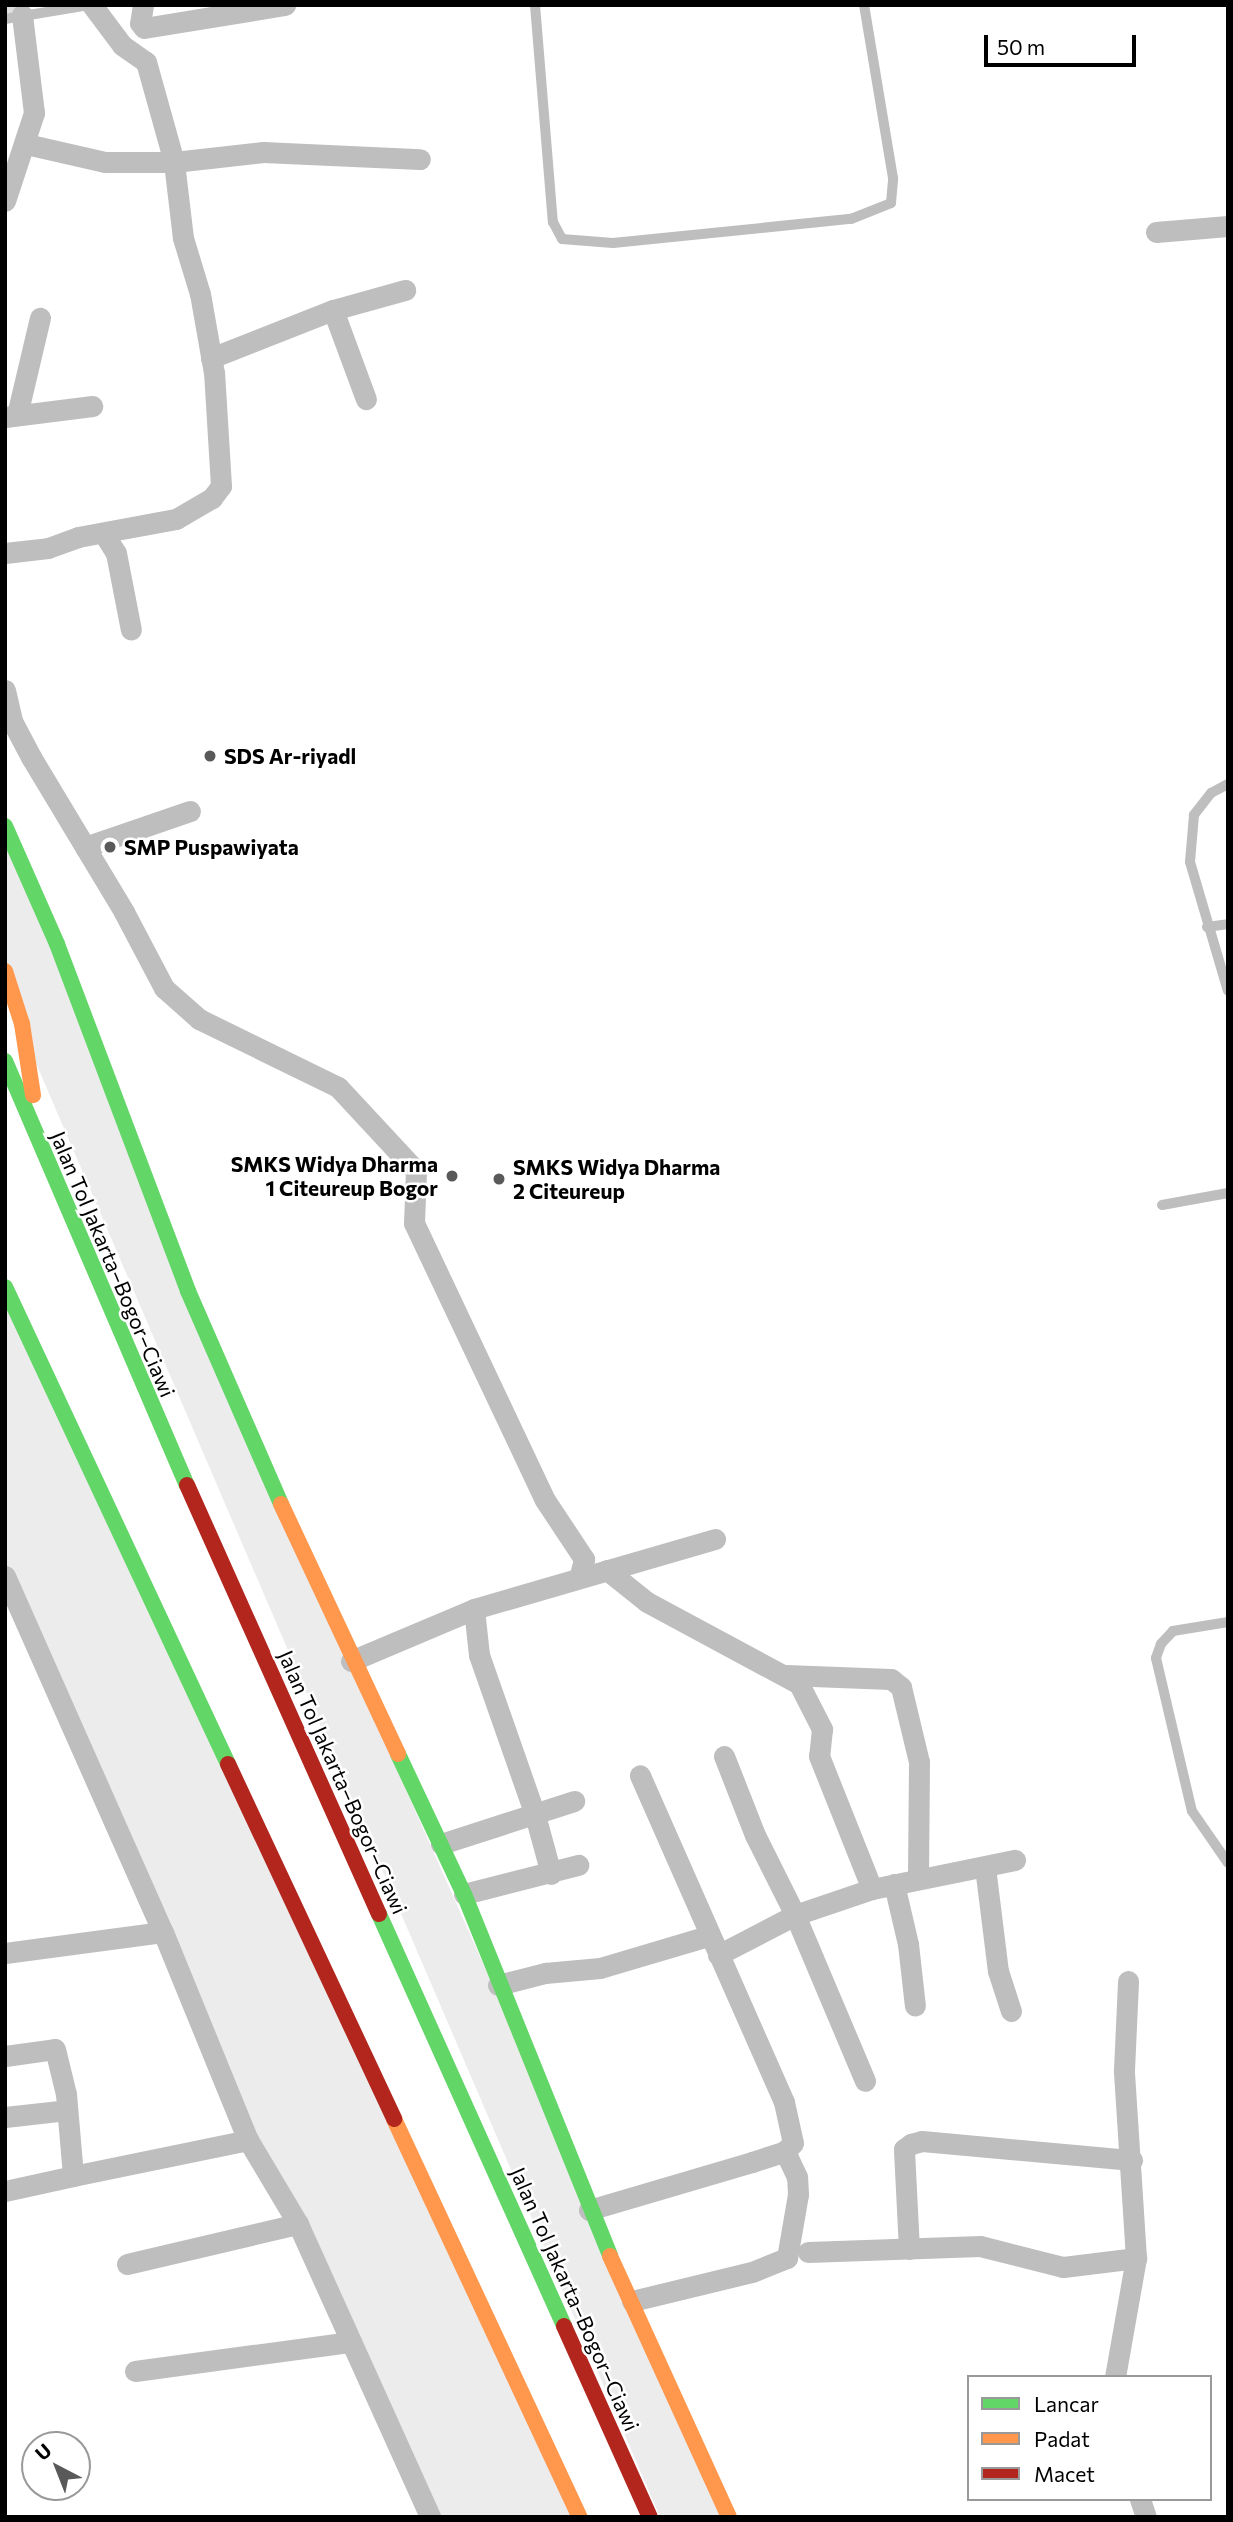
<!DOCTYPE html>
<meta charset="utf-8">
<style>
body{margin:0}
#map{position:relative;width:1233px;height:2522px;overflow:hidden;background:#fff;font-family:Commissioner,sans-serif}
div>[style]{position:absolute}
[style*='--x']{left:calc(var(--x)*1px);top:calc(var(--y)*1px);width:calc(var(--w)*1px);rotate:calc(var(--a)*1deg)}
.green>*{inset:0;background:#ececec}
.building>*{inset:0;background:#dfdfdf}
.lane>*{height:10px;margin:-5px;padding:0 5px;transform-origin:5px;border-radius:5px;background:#bebebe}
.street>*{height:21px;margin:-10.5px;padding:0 10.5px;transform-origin:10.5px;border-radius:10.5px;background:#bebebe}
.fast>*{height:16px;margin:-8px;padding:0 8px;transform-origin:8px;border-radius:8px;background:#63d668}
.slow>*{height:16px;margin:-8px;padding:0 8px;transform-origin:8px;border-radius:8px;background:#ff974d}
.jam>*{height:16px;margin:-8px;padding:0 8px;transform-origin:8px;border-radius:8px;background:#b3261e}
.dots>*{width:19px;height:19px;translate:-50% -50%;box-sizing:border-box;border:4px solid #fff;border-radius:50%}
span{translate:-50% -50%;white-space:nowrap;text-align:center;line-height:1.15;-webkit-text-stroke:5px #fff;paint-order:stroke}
.poi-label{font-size:21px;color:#000;font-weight:700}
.left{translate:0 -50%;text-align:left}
.right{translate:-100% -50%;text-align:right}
.street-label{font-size:21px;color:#000}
.frame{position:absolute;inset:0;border:7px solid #000;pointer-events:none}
.legend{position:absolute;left:967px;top:2375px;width:245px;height:126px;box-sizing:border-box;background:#fff;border:2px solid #999;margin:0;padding:9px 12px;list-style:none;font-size:21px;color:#000}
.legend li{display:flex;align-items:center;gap:14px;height:35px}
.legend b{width:35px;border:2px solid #999}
.north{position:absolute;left:21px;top:2431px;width:70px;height:70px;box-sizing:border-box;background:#fff;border:2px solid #999;border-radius:50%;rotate:318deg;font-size:19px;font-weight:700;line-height:28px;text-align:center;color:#000}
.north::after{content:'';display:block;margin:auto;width:24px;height:32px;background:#595959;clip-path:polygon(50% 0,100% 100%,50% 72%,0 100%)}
.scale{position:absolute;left:984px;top:35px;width:152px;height:32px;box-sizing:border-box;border:4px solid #000;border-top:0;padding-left:9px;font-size:21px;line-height:24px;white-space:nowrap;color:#000;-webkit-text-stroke:5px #fff;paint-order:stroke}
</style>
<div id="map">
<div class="green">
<div style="clip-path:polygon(5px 822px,250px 1439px,729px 2517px,660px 2517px,5px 991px)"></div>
<div style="clip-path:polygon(5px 1287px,578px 2517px,426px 2517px,5px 1575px)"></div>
</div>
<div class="building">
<div style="clip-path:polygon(5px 5px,23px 5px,24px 11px,5px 15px)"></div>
</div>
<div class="lane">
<div style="--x:535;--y:5;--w:218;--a:85.3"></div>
<div style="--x:553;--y:222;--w:19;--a:62"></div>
<div style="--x:562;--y:239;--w:51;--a:4.5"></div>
<div style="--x:613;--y:243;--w:239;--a:-5.8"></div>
<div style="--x:851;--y:219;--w:43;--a:-21.8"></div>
<div style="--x:891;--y:203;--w:25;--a:-85"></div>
<div style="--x:893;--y:178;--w:175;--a:-99.5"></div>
<div style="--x:5;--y:19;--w:85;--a:-9.5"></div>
<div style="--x:1228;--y:784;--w:19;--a:152"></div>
<div style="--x:1211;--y:793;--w:28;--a:128"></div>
<div style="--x:1194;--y:815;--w:47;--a:94.9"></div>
<div style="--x:1190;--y:862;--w:134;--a:73.6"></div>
<div style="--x:1207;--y:927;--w:21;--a:-8"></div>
<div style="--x:1162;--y:1205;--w:67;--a:-10.3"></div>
<div style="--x:1228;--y:1622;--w:56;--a:170.7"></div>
<div style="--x:1173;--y:1631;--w:18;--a:133"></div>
<div style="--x:1161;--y:1644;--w:15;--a:110"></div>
<div style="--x:1156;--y:1658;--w:157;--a:76.8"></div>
<div style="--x:1192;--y:1811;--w:63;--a:55.3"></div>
</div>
<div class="street">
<div style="--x:143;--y:5;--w:18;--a:99"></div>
<div style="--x:140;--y:23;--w:6;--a:51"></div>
<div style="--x:144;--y:28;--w:143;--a:-9.3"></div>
<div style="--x:26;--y:144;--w:81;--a:12.8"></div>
<div style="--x:105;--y:162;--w:69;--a:0"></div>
<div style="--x:174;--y:162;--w:90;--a:-6.4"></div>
<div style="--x:263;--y:152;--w:157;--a:2.6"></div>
<div style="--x:5;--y:201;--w:93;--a:-71.8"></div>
<div style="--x:34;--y:113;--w:99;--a:-97"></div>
<div style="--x:1156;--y:232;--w:72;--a:-4.8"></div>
<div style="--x:333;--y:310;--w:75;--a:-15.5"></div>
<div style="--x:211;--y:358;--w:131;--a:-21.5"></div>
<div style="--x:333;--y:310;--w:95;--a:69.7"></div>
<div style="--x:17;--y:415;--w:100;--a:-76.7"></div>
<div style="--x:5;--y:417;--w:88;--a:-7.2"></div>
<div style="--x:104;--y:534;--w:22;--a:58"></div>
<div style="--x:116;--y:553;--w:78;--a:79"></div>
<div style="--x:5;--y:553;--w:43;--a:-6.6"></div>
<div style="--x:48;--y:548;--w:32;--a:-20"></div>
<div style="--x:78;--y:537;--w:100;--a:-10.4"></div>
<div style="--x:176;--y:519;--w:42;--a:-30.3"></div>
<div style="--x:212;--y:498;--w:15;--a:-53"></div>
<div style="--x:221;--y:486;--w:113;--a:-93.5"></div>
<div style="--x:214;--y:373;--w:80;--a:-100"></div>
<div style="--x:200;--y:294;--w:59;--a:-106.9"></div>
<div style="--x:183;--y:238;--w:77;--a:-96.8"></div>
<div style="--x:174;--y:162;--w:104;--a:-105.6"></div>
<div style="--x:146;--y:62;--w:29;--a:-145"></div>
<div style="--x:122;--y:45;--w:50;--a:-126.9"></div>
<div style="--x:5;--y:690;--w:32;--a:77"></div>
<div style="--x:12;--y:721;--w:41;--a:62.2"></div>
<div style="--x:31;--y:757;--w:181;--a:59"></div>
<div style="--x:124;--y:912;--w:86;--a:62.2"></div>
<div style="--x:164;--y:988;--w:47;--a:41.5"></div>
<div style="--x:199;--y:1019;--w:155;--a:26.1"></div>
<div style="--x:338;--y:1087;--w:115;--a:47.1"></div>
<div style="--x:416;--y:1171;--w:52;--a:92.2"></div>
<div style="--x:414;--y:1223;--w:306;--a:64.7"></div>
<div style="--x:545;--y:1500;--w:71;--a:56.5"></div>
<div style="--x:584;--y:1559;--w:16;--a:104"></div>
<div style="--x:85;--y:847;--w:111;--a:-18.9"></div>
<div style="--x:607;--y:1570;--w:51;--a:38.7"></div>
<div style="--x:647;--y:1602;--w:173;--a:28.3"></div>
<div style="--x:799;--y:1684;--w:51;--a:62.9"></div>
<div style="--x:822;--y:1729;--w:27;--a:96"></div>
<div style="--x:819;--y:1756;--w:143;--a:68.3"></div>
<div style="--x:5;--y:1576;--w:389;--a:66.1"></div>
<div style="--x:163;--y:1932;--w:225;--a:67.8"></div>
<div style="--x:248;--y:2140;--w:98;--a:59.2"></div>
<div style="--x:298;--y:2224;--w:321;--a:65.7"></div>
<div style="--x:474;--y:1609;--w:46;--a:83.8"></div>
<div style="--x:479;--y:1655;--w:170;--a:70.7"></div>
<div style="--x:535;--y:1815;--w:61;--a:74.8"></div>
<div style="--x:351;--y:1661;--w:134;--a:-22.9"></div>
<div style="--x:474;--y:1609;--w:251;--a:-16.2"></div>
<div style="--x:786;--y:1675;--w:105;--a:2.2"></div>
<div style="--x:891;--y:1679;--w:13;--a:39"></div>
<div style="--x:901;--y:1687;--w:77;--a:76.5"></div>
<div style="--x:919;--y:1762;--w:115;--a:90.5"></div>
<div style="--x:724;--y:1756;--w:85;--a:68.6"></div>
<div style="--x:755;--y:1835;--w:89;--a:63.4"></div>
<div style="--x:795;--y:1915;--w:180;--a:67.1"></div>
<div style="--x:441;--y:1844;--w:140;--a:-17.9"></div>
<div style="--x:985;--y:1867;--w:105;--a:82.9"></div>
<div style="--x:998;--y:1971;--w:42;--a:72"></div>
<div style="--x:894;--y:1884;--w:62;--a:76.9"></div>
<div style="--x:908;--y:1944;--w:62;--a:83.6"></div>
<div style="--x:464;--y:1894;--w:118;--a:-14.3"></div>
<div style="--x:5;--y:1953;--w:159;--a:-7.6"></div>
<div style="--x:718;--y:1955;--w:87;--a:-27.5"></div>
<div style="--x:795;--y:1915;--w:81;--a:-18.7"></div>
<div style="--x:872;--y:1889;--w:146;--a:-11.5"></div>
<div style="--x:498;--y:1985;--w:49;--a:-14.3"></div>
<div style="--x:545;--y:1973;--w:55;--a:-5.2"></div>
<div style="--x:600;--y:1968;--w:113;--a:-16.5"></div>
<div style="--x:5;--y:2056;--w:50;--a:-8"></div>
<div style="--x:55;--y:2049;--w:46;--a:76.3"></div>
<div style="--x:66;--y:2094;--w:82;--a:85.1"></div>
<div style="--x:73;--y:2176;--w:179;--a:-11.6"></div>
<div style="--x:5;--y:2117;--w:62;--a:-6.4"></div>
<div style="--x:5;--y:2191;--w:70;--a:-12.4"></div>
<div style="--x:589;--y:2210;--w:170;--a:-16.4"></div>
<div style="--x:752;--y:2162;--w:35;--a:-18"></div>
<div style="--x:785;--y:2151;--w:11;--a:-45"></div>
<div style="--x:793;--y:2143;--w:42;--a:-102.4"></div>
<div style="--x:784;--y:2102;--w:357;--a:-113.8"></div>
<div style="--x:909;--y:2249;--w:100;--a:-92.9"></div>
<div style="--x:904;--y:2149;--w:9;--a:-36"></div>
<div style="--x:911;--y:2144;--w:11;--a:-15"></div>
<div style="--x:922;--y:2141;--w:211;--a:5.2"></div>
<div style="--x:808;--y:2252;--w:172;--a:-2"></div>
<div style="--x:980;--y:2246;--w:86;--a:14.2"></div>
<div style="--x:1063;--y:2267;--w:74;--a:-7"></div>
<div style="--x:127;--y:2264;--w:176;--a:-13.2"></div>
<div style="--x:632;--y:2301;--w:123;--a:-13.6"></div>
<div style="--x:752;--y:2272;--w:38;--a:-22"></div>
<div style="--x:787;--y:2258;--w:65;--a:-80.2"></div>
<div style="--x:798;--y:2194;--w:17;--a:-93"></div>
<div style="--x:797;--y:2177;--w:29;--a:-115"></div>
<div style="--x:135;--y:2371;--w:216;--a:-7.7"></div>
<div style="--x:1115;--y:2377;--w:121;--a:-80"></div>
<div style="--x:1136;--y:2258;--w:188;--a:-93.7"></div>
<div style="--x:1124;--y:2070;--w:89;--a:-87.4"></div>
<div style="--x:1140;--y:2499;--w:19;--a:72"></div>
</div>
<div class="fast">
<div style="--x:5;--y:826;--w:129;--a:66.2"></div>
<div style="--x:57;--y:944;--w:371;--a:69.3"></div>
<div style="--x:188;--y:1291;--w:232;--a:66.4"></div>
<div style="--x:5;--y:1061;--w:461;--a:66.8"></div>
<div style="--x:5;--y:1287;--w:527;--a:64.94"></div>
<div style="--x:398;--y:1754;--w:155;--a:64.8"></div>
<div style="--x:464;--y:1894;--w:390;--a:68"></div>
<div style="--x:379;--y:1914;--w:452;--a:65.8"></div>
</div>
<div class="slow">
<div style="--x:5;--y:971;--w:56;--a:72.2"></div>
<div style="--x:22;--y:1024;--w:72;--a:81.2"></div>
<div style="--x:281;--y:1504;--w:276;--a:64.9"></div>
<div style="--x:394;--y:2119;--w:439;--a:65"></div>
<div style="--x:610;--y:2256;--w:287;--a:65.5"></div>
</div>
<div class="jam">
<div style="--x:187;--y:1485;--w:470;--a:65.9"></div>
<div style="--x:228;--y:1764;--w:392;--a:64.9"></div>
<div style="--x:564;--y:2326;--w:209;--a:65.8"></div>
</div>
<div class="dots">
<div style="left:210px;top:756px;background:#595959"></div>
<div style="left:110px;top:847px;background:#595959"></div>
<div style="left:452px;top:1176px;background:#595959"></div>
<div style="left:499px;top:1179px;background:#595959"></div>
</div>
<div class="poi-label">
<span class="left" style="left:224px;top:756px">SDS Ar-riyadl</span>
<span class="left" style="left:124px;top:847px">SMP Puspawiyata</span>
<span class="right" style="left:438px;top:1176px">SMKS Widya Dharma<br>1 Citeureup Bogor</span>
<span class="left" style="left:513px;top:1179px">SMKS Widya Dharma<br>2 Citeureup</span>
</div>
<div class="street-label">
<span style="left:113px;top:1264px;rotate:67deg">Jalan Tol Jakarta–Bogor–Ciawi</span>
<span style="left:343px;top:1782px;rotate:66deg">Jalan Tol Jakarta–Bogor–Ciawi</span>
<span style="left:575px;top:2299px;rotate:66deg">Jalan Tol Jakarta–Bogor–Ciawi</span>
</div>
<div class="frame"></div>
<ul class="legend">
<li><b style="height:9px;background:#63d668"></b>Lancar</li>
<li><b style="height:9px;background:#ff974d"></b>Padat</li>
<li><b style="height:9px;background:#b3261e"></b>Macet</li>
</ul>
<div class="north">U</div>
<div class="scale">50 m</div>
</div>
